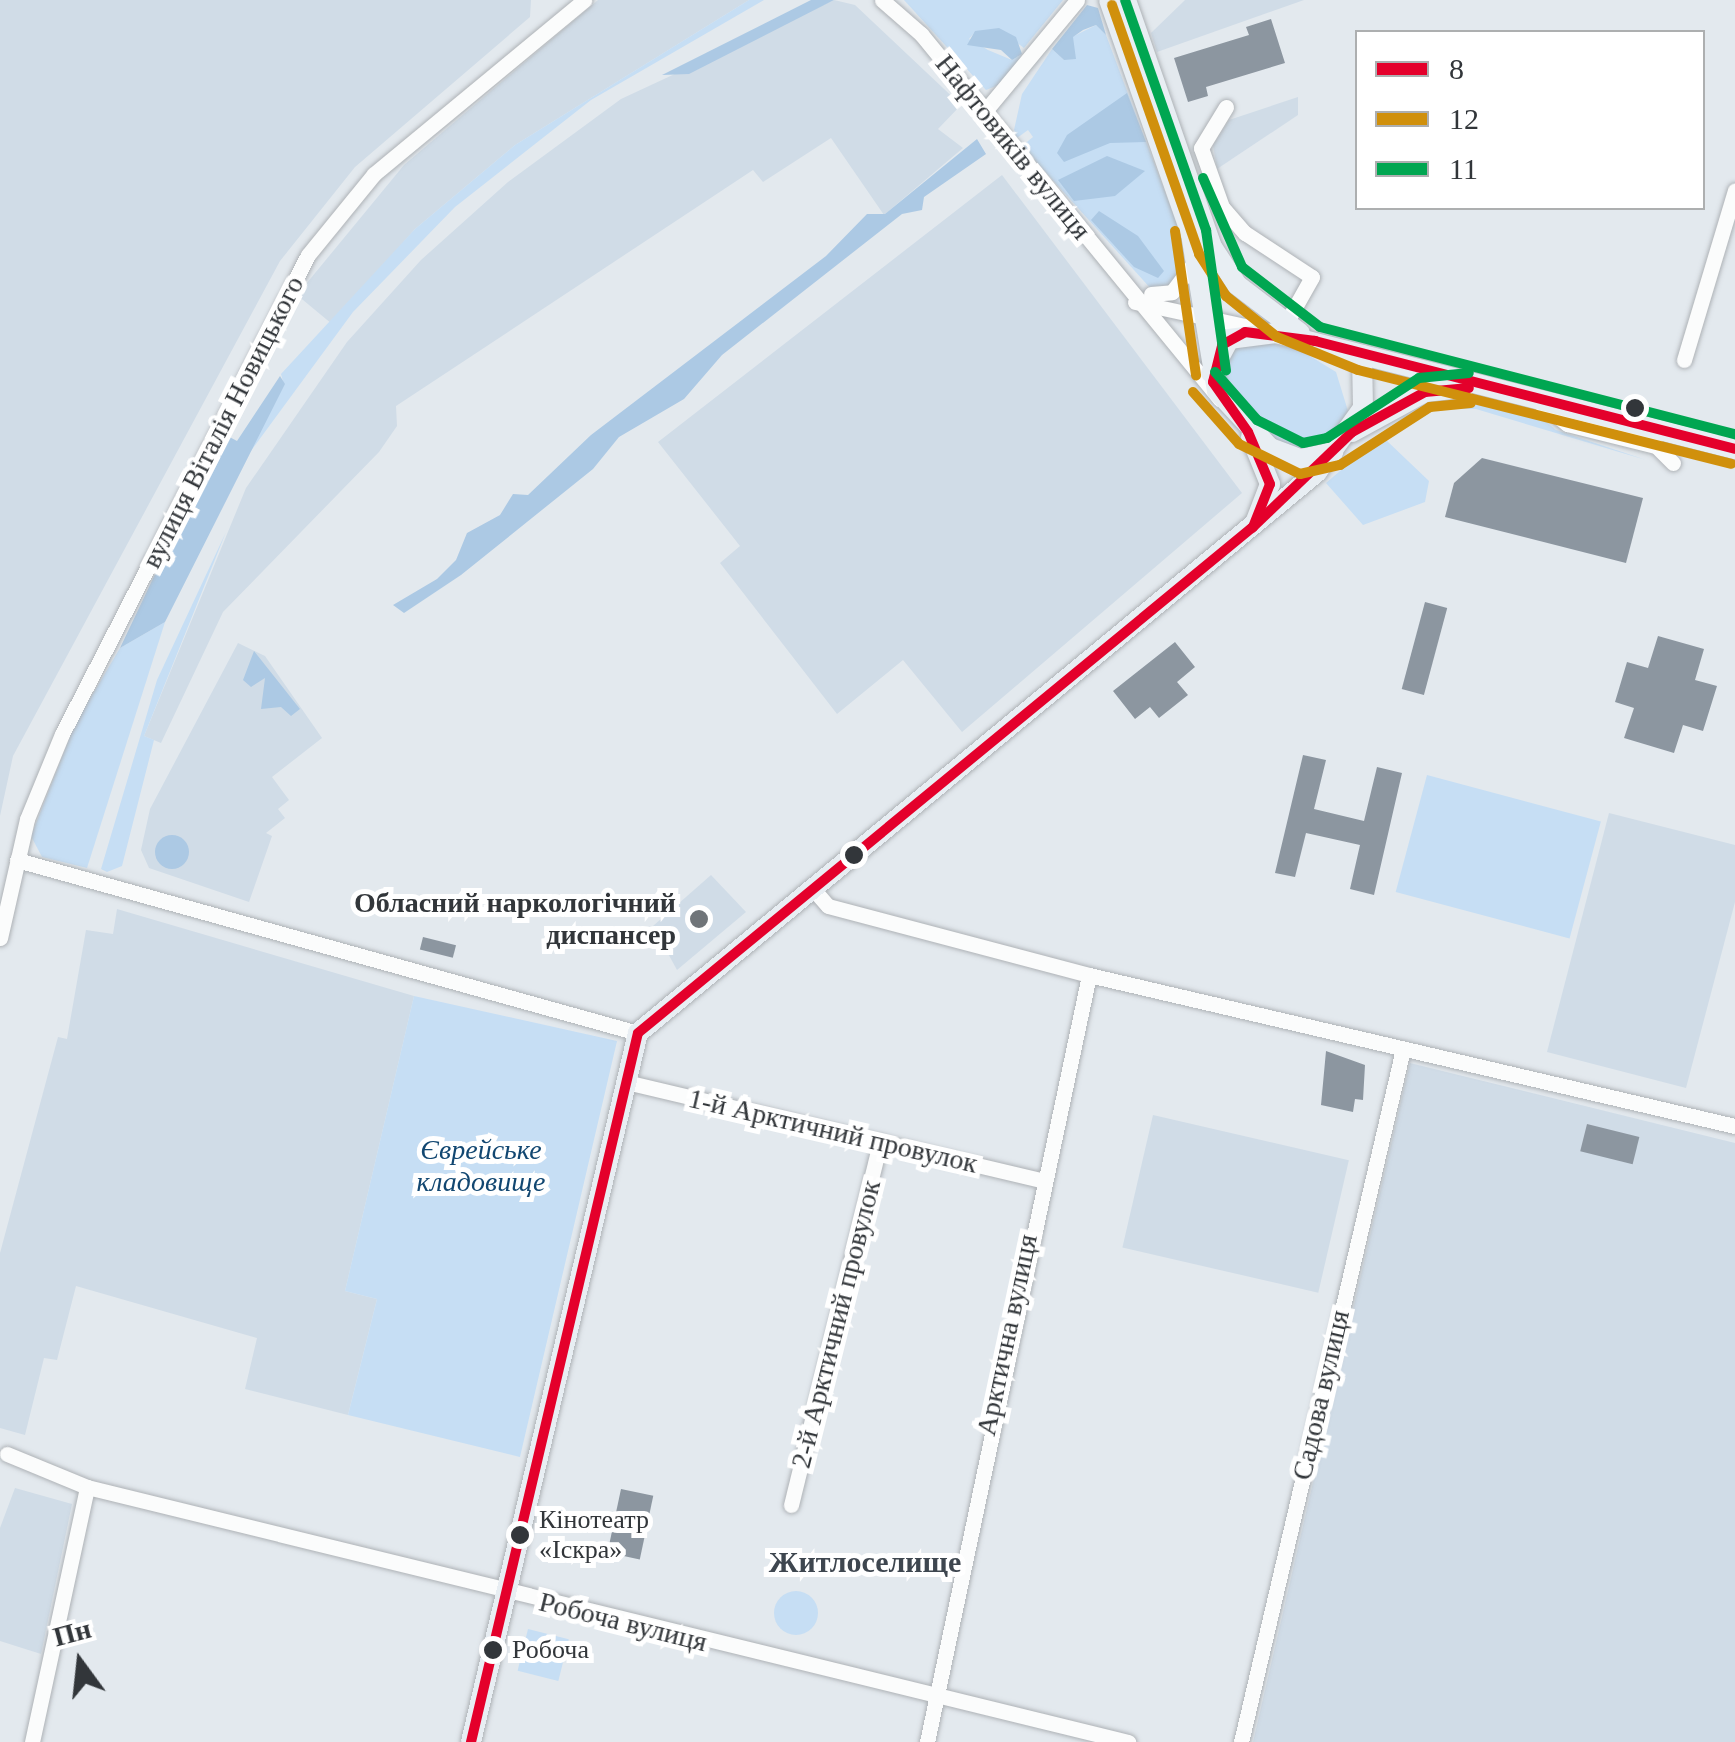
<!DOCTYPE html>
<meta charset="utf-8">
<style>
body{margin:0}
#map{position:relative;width:1735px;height:1742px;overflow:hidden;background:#e3e9ee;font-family:"Times New Roman",serif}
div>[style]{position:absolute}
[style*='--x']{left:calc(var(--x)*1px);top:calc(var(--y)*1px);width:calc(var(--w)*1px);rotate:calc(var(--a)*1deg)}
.built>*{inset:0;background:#d0dce7;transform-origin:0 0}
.green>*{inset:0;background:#c6def4;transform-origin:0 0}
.round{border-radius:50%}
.forest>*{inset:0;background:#acc9e4}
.building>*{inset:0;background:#8c96a0;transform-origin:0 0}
.roads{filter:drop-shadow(0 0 2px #aeb2b6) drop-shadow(0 0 2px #aeb2b6)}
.minor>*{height:15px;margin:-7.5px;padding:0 7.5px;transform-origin:7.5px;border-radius:7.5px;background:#fbfcfc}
.major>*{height:20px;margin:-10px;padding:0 10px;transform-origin:10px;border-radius:10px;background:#e8eef3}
.bus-1>*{height:10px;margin:-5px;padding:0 5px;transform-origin:5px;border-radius:5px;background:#e4002b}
.bus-2>*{height:10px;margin:-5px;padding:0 5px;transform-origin:5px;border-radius:5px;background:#d0900c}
.bus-3>*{height:10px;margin:-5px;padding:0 5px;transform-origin:5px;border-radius:5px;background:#00a651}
.dots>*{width:28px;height:28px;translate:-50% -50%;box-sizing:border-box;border:5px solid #fff;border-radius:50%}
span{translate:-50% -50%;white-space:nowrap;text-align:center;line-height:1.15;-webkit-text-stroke:10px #fff;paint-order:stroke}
.bus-label{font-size:26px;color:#32363a}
.left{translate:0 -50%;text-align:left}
.street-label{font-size:28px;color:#32363a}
.poi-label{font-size:28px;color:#32363a;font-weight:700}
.right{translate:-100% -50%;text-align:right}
.park-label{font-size:28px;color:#124771;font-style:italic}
.neighbourhood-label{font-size:30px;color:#3e464f;font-weight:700}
.legend{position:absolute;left:1355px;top:30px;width:350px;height:180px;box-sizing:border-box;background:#fff;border:2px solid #adafb0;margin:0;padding:12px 18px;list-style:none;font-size:30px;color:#32363a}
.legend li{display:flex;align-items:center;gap:20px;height:50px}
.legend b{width:50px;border:2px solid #adafb0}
.north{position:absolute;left:30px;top:1612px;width:100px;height:100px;-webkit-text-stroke:8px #fff;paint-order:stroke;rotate:345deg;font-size:28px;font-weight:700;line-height:40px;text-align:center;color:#32363a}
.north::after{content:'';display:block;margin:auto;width:35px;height:45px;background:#32363a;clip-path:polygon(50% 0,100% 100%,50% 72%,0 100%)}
</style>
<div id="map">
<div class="built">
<div style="clip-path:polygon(0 0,531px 0,530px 17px,355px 167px,280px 261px,13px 756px,0 816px)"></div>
<div style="clip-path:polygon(598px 0,749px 0,515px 145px,415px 229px,332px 324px,297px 295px,404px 165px)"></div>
<div style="clip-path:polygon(834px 0,855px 5px,961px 105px,938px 129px,963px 148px,884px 215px,831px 138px,763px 182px,753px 170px,396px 406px,397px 426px,379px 452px,223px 612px,161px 743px,144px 736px,246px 488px,347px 342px,421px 260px,508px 182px,621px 99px)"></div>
<div style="clip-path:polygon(1185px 0,1304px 0,1157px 52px,1151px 33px)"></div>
<div style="clip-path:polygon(1298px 97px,1298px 115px,1217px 169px,1213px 145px,1229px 120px)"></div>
<div style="clip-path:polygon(1002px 175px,1242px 493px,962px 732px,903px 660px,837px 714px,720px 563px,740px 546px,658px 442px)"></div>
<div style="clip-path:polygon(238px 643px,265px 656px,322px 738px,272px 777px,289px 800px,278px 809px,285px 818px,266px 833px,272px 836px,249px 902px,149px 868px,141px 850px,150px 809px)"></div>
<div style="clip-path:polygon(1609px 813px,1735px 845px,1735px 902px,1686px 1088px,1547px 1052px)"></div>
<div style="clip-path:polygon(711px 875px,746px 912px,677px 970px,653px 926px)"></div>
<div style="clip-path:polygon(117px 909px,414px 996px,345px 1291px,377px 1299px,348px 1415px,245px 1389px,257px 1338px,76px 1286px,57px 1360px,44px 1358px,25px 1435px,0 1428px,0 1253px,58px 1037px,67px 1039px,86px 930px,113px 934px)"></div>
<div style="clip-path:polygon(1410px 1063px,1735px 1143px,1735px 1742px,1253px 1742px)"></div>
<div style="left:1153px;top:1115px;width:201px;height:136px;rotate:13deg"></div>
<div style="clip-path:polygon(15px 1488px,72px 1504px,41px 1654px,0 1641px,0 1528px)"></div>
</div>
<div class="green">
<div style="clip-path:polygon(749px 0,764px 0,591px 100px,455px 207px,353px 312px,242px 463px,284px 385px,281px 374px,415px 229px,515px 145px)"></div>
<div style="clip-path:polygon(904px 0,1063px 0,1024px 48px,999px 29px,975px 32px,969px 39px,988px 50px,1012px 60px,1022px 54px,1004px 83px,986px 90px)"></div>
<div style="clip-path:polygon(1096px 25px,1106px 35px,1186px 248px,1173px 284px,1152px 290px,1022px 146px,1033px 137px,1028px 130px,1017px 138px,1014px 130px,1022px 94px,1052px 49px,1064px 60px,1072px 37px)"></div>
<div style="clip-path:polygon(1248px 338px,1300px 350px,1336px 372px,1348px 411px,1332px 438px,1303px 451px,1270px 443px,1219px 378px,1236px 340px)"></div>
<div style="clip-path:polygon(1454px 400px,1542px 418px,1556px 430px,1646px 460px,1476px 409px,1436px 409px,1386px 440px,1429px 481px,1425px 502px,1363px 525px,1326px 483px,1404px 416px)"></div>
<div style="clip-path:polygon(226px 532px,144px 736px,154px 740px,122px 866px,107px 872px,101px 869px,157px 680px)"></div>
<div style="clip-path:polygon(165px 622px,87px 868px,42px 857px,31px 836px,75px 724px,120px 648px)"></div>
<div style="left:1427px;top:775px;width:180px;height:121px;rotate:15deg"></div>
<div style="clip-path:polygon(414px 996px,617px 1041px,520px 1457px,348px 1415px,377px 1299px,345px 1291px)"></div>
<div class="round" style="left:774px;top:1591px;width:44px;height:44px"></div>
<div style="left:528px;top:1629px;width:42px;height:43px;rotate:14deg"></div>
</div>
<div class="forest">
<div style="clip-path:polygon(811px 0,834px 0,689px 74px,662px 75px)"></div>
<div style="clip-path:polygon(1087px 5px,1098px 8px,1106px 35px,1096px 25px,1083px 30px,1073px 37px,1076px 59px,1064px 60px,1052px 49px)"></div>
<div style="clip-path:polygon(999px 28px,1016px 37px,1022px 54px,1012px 60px,1001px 50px,967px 45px,975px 31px)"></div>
<div style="clip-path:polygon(1127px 93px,1146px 142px,1110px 143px,1064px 162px,1057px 153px,1067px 135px)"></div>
<div style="clip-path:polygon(977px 139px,986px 154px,924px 197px,922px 210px,902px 214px,722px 355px,684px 399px,619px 437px,593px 469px,461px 575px,404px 613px,393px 605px,437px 579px,456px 560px,467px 533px,500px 515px,513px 494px,528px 495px,591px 435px,826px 256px,867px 214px,885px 214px)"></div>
<div style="clip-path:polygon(1107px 156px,1145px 171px,1115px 196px,1074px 201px,1058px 180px)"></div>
<div style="clip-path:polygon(1099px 211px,1138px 236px,1164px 271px,1158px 278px,1134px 267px,1091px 220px)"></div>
<div style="clip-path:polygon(280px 376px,285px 384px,165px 622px,120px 648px,222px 433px,237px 441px)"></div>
<div style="clip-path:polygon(254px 651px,300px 709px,291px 716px,281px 707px,261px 709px,265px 678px,251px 687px,243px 680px)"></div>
<div class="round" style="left:155px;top:835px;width:34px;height:34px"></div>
</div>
<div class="building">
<div style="clip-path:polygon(1271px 19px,1285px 63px,1206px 87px,1208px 96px,1188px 102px,1174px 58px,1249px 35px,1246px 27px)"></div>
<div style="clip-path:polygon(1482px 458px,1643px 498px,1626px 563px,1445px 517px,1454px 483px)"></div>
<div style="left:1425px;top:602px;width:23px;height:90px;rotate:15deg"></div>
<div style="clip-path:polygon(1658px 636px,1704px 649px,1695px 680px,1717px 686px,1703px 731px,1683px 725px,1674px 753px,1624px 738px,1634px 708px,1615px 702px,1627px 662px,1648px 668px)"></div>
<div style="clip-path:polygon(1175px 642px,1195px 667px,1177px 682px,1188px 695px,1159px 718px,1150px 707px,1135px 719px,1113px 691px)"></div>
<div style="clip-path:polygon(1303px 755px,1326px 760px,1314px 809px,1364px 821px,1377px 767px,1402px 773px,1374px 895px,1350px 889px,1360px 845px,1306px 833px,1295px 877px,1275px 873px)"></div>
<div style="left:423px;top:937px;width:34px;height:13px;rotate:14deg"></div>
<div style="clip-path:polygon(1326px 1051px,1365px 1065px,1363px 1100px,1355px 1099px,1353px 1112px,1321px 1105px)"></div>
<div style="left:1587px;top:1124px;width:54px;height:28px;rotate:14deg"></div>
<div style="left:621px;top:1489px;width:33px;height:65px;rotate:12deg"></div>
</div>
<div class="roads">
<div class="minor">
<div style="--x:882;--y:0;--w:52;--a:41.1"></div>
<div style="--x:921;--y:34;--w:472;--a:50.7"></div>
<div style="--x:1226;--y:107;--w:48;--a:121.4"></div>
<div style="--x:1201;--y:148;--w:63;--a:70.4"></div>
<div style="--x:1222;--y:207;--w:35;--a:49"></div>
<div style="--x:1245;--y:233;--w:80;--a:33.3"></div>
<div style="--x:1312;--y:277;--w:55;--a:119.4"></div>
<div style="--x:985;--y:111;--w:144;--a:-50.3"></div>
<div style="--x:1151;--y:294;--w:21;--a:-5"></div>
<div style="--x:1172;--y:292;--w:40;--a:-53"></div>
<div style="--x:1135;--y:302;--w:136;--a:12.3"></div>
<div style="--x:1684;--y:360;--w:177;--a:-73.3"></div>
<div style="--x:1539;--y:402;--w:36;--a:38"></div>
<div style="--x:1567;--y:424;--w:92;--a:13.9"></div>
<div style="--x:1656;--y:446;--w:24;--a:45"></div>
<div style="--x:17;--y:860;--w:645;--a:15.57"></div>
<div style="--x:814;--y:890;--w:21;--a:49"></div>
<div style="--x:828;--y:906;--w:270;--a:14.8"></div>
<div style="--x:1089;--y:975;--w:663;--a:13.16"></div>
<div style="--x:0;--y:938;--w:122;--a:-77.2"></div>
<div style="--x:27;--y:819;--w:92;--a:-67.6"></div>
<div style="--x:62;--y:734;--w:538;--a:-62.82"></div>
<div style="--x:308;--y:255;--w:104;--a:-50.8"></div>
<div style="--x:374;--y:174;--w:273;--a:-39.6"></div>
<div style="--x:626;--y:1082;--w:425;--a:13.3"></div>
<div style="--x:7;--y:1454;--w:87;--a:22.4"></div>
<div style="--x:87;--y:1487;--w:1072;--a:13.76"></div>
<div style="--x:791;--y:1505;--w:374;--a:-76.2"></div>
<div style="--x:32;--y:1742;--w:261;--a:-77.8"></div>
<div style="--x:927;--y:1742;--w:784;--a:-78.07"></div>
<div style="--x:1241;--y:1742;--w:712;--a:-76.84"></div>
</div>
<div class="major">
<div style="--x:1109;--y:0;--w:248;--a:70.7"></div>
<div style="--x:1191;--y:234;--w:159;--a:80.6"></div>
<div style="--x:1217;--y:391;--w:78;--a:47.1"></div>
<div style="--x:1270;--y:448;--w:33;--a:20"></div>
<div style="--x:1301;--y:459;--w:33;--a:-12"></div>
<div style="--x:1126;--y:0;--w:262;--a:70.8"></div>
<div style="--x:1212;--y:247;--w:45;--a:56.7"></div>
<div style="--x:1237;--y:285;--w:79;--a:37.3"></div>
<div style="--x:1211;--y:373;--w:38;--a:-62"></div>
<div style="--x:1229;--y:339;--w:47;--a:-7.3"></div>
<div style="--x:1276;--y:333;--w:473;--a:14.2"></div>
<div style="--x:1352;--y:432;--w:83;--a:-28.7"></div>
<div style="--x:1425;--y:392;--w:39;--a:-6"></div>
<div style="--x:1251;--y:437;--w:51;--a:68"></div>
<div style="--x:1270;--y:484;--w:40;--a:111"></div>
<div style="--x:471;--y:1742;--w:728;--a:-76.75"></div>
<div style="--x:638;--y:1033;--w:881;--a:-39.56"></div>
<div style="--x:1317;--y:472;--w:79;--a:-54.3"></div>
<div style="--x:1363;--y:408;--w:53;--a:-91.1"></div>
</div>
</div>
<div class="bus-1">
<div style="--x:1252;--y:528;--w:139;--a:-43.8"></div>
<div style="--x:1352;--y:432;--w:83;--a:-28.7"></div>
<div style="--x:1425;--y:392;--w:44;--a:-5.2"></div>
<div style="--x:471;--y:1742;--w:728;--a:-76.75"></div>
<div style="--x:638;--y:1033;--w:796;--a:-39.45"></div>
<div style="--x:1253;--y:527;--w:46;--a:-68.4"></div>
<div style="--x:1270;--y:484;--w:56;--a:-112.9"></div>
<div style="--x:1248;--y:432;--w:61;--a:-125"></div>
<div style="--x:1213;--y:382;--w:38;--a:-76"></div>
<div style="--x:1222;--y:345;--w:26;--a:-29"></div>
<div style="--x:1245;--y:332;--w:71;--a:7.3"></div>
<div style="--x:1315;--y:341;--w:434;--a:14.4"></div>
</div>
<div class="bus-2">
<div style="--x:1112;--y:5;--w:264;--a:70.7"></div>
<div style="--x:1199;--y:254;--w:50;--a:57.3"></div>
<div style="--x:1226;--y:296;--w:65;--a:38.8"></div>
<div style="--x:1277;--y:337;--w:87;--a:22.2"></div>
<div style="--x:1358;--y:370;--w:385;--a:14.1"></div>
<div style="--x:1175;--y:231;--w:146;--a:81.7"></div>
<div style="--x:1193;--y:392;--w:69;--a:48.5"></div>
<div style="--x:1239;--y:444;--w:68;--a:26.2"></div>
<div style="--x:1300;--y:474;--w:41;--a:-12.7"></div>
<div style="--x:1340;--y:465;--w:107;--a:-32.8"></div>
<div style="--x:1430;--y:407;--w:41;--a:-5.6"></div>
</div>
<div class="bus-3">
<div style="--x:1125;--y:0;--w:244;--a:70.6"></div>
<div style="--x:1206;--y:230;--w:142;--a:81.9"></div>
<div style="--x:1203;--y:178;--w:97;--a:66.3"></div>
<div style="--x:1242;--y:267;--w:98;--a:37.6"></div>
<div style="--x:1320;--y:327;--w:429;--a:14.5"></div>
<div style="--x:1215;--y:372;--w:64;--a:48.8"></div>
<div style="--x:1257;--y:420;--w:51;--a:26.6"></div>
<div style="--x:1303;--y:443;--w:25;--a:-12"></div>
<div style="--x:1327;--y:438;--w:110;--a:-33.1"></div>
<div style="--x:1419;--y:378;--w:50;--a:-5.7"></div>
</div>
<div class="dots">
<div style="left:1635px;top:408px;background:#32363a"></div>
<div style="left:854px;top:855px;background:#32363a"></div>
<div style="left:699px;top:919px;background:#707579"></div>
<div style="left:520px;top:1535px;background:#32363a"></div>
<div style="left:493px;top:1650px;background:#32363a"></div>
</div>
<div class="bus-label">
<span class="left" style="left:539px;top:1535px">Кінотеатр<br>«Іскра»</span>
<span class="left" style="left:512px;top:1650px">Робоча</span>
</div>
<div class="street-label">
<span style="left:1013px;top:147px;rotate:51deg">Нафтовиків вулиця</span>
<span style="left:223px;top:422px;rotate:-63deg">вулиця Віталія Новицького</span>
<span style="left:833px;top:1131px;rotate:13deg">1-й Арктичний провулок</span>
<span style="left:836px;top:1324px;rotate:-76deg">2-й Арктичний провулок</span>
<span style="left:1007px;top:1335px;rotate:-78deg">Арктична вулиця</span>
<span style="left:1321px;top:1395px;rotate:-77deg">Садова вулиця</span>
<span style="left:623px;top:1622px;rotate:14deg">Робоча вулиця</span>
</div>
<div class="poi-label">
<span class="right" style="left:676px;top:919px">Обласний наркологічний<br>диспансер</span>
</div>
<div class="park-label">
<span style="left:481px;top:1166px">Єврейське<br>кладовище</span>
</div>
<div class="neighbourhood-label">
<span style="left:865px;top:1562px">Житлоселище</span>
</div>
<ul class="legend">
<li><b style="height:12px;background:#e4002b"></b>8</li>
<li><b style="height:12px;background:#d0900c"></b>12</li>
<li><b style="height:12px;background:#00a651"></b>11</li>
</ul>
<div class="north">Пн</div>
</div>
